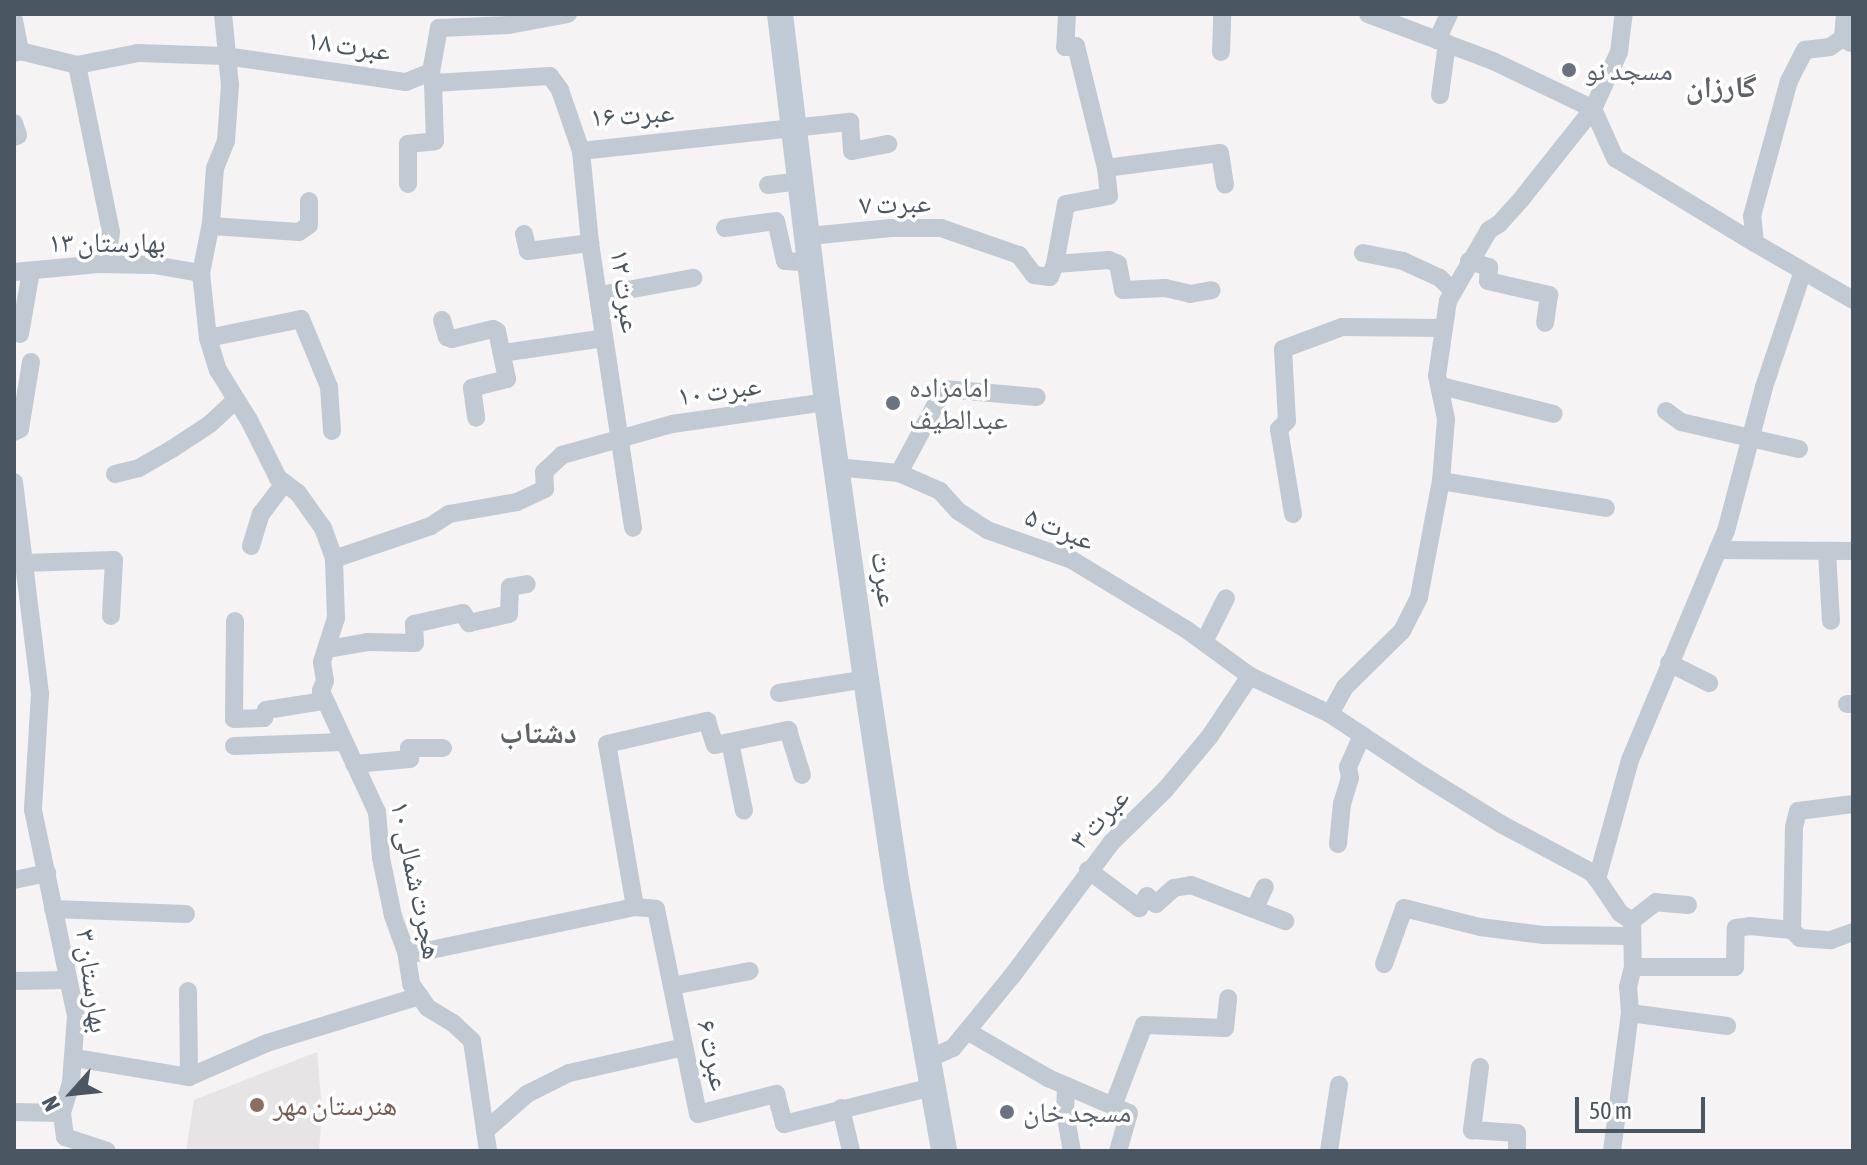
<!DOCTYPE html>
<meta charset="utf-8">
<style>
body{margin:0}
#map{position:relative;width:1867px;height:1165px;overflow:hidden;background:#f5f3f3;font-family:"Asap Condensed","Noto Naskh Arabic",sans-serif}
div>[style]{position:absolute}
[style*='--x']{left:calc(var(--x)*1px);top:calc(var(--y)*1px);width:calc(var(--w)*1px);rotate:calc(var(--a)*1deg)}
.education>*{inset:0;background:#e6e4e5}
.street>*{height:18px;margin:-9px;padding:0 9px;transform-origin:9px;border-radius:9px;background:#c1cad2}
.secondary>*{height:26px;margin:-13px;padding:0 13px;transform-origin:13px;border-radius:13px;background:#c1cbd6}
.dots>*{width:22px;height:22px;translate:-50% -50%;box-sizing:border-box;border:4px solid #fff;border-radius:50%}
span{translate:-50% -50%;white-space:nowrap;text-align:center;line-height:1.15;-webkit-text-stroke:7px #fff;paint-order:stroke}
.street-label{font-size:28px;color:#4a5661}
.worship-label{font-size:28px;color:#5b616d}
.left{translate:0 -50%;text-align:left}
.education-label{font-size:28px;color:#785e54}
.neighbourhood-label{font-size:30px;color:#5f6368;font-weight:700}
.frame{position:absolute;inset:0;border:16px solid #4a5661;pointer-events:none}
.north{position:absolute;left:32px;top:1053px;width:80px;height:80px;-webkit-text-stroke:6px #fff;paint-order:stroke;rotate:243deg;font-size:22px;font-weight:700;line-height:32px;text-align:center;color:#4a5661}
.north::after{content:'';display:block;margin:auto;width:28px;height:36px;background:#4a5661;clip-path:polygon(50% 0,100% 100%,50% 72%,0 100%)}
.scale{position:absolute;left:1575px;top:1097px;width:130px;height:36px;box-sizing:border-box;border:4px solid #4a5661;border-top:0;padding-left:10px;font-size:24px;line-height:28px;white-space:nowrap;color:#4a5661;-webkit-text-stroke:6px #fff;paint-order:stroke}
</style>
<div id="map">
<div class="education">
<div style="clip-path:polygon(317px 1052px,322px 1110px,319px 1151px,186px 1151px,194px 1100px)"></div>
</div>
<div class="street">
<div style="--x:223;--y:14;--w:71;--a:84.4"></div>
<div style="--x:230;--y:85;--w:56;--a:94.1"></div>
<div style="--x:226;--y:141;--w:29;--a:112"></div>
<div style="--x:215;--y:168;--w:55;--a:94.2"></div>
<div style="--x:211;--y:223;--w:51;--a:101.3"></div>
<div style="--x:201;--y:273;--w:65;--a:83.9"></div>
<div style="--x:208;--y:338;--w:34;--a:73"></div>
<div style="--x:218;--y:370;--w:59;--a:58.2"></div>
<div style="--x:249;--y:420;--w:65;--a:63.4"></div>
<div style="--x:278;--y:478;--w:25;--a:37"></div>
<div style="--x:298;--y:493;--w:43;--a:54.5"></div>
<div style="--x:323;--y:528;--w:33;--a:70"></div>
<div style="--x:334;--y:559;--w:59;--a:88.1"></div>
<div style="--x:336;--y:618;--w:46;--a:107.7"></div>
<div style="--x:322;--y:662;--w:19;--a:81"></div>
<div style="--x:325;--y:681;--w:11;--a:112"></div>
<div style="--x:321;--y:691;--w:133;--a:65.2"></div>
<div style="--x:377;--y:812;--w:46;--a:85"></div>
<div style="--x:381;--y:858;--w:59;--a:78.3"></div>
<div style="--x:393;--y:916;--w:37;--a:70"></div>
<div style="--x:406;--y:951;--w:33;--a:81"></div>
<div style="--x:411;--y:984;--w:29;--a:55"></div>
<div style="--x:428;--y:1008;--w:29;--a:31"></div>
<div style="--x:453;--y:1023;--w:26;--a:43"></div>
<div style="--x:472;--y:1041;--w:111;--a:81.7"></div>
<div style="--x:1067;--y:14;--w:33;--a:93"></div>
<div style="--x:1065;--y:47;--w:11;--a:-5"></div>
<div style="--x:1076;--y:46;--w:126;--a:76.2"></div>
<div style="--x:1106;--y:168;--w:115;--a:-7.5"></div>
<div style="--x:1220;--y:153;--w:32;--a:81"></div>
<div style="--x:1368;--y:14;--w:134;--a:20.6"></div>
<div style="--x:1493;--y:61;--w:111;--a:25.6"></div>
<div style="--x:1845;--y:14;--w:24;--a:95"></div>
<div style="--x:1843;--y:38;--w:9;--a:32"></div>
<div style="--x:14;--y:20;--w:32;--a:79"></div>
<div style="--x:1437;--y:40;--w:29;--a:-65"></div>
<div style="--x:1221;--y:52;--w:38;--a:-88"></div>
<div style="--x:14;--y:53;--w:6;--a:-18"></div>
<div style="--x:20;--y:51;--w:59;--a:13.8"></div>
<div style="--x:77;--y:65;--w:62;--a:-11.1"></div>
<div style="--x:138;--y:53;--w:87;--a:2"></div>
<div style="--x:225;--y:56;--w:183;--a:8.2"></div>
<div style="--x:406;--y:82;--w:27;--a:-22"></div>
<div style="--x:431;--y:72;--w:45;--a:-79.7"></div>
<div style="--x:439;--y:28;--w:70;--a:-2.5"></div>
<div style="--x:509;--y:25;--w:60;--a:-10.6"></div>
<div style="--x:77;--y:65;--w:170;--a:78.5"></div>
<div style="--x:111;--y:232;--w:32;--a:97"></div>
<div style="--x:431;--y:72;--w:11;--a:80"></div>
<div style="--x:433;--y:83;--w:117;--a:-3.4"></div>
<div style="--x:550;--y:76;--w:17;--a:54"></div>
<div style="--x:560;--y:90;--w:65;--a:71"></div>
<div style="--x:581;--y:151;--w:271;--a:-6.2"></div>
<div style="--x:850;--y:122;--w:29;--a:86"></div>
<div style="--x:852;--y:151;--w:37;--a:-11"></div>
<div style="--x:1440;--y:95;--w:52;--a:-82.3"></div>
<div style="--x:1593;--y:109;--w:54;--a:65.8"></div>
<div style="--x:1615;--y:158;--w:164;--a:31.3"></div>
<div style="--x:1755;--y:243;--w:27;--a:-96"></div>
<div style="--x:1752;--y:216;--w:140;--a:-74.7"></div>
<div style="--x:1789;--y:81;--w:35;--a:-63"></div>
<div style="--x:1805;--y:50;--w:25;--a:-7"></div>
<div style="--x:1830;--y:47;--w:16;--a:-35"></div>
<div style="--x:14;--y:123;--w:13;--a:72"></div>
<div style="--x:18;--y:135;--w:4;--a:153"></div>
<div style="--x:581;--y:151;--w:92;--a:84.4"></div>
<div style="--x:590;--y:243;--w:288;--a:81.4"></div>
<div style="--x:1106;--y:168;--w:28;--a:84"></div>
<div style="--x:1109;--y:196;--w:44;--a:169.5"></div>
<div style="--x:1066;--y:204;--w:61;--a:100.4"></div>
<div style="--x:1055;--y:264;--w:54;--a:-4.2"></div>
<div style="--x:1109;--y:260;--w:10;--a:24"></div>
<div style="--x:1118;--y:264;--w:26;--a:79"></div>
<div style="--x:1123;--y:290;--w:42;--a:-2.7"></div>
<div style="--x:1165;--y:288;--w:26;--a:13"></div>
<div style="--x:1190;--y:294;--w:22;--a:-10"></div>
<div style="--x:408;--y:184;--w:40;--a:-90"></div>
<div style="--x:408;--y:144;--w:27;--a:-6"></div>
<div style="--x:435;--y:141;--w:58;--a:-92"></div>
<div style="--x:768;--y:185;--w:34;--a:-7"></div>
<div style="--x:211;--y:226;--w:88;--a:3.9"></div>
<div style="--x:299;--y:232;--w:12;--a:-35"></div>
<div style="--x:309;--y:225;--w:24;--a:-90"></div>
<div style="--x:725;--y:228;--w:51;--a:-7.8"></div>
<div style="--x:776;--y:221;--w:41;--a:77.3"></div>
<div style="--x:785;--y:261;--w:26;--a:4"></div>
<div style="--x:524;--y:234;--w:17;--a:77"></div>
<div style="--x:528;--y:251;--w:63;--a:-7.4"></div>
<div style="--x:809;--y:236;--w:82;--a:-5.6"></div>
<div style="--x:891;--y:228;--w:50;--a:0"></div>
<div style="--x:941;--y:228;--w:83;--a:19.1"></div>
<div style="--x:1019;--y:255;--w:25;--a:53"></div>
<div style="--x:1034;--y:275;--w:16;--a:7"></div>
<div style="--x:1050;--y:277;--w:14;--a:-69"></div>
<div style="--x:1755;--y:243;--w:113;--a:30.2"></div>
<div style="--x:1363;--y:253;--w:41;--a:11.3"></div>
<div style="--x:1403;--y:261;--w:41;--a:24.7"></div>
<div style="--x:1440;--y:278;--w:18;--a:45"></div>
<div style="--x:1469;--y:261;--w:21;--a:17"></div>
<div style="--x:1489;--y:267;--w:14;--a:94"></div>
<div style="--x:1488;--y:281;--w:63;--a:12.9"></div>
<div style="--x:1549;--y:295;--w:28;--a:98"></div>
<div style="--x:14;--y:272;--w:84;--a:-5.4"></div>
<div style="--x:98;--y:264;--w:56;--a:1"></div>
<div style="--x:154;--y:265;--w:48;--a:9.7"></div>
<div style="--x:600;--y:295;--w:95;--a:-10.4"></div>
<div style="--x:442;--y:320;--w:18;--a:74"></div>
<div style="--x:447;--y:337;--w:5;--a:22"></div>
<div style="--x:452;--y:339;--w:42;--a:-13.7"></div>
<div style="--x:493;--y:329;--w:4;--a:27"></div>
<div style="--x:497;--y:331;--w:49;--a:78.2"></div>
<div style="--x:507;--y:379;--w:36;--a:166"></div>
<div style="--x:472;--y:388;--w:30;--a:82"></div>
<div style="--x:20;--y:334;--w:64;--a:-80.1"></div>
<div style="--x:208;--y:338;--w:95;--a:-11.5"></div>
<div style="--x:301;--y:319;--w:74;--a:67.6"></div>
<div style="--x:329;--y:387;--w:44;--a:86.1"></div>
<div style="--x:503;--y:353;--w:102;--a:-8.4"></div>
<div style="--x:1441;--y:386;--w:116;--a:13.9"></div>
<div style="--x:1666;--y:411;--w:19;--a:36"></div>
<div style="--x:1681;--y:422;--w:121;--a:12.9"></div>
<div style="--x:14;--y:432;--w:7;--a:-27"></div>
<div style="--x:20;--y:429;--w:68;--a:-80.7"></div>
<div style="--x:836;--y:467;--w:63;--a:5.4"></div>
<div style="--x:899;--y:473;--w:45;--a:23.7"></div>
<div style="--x:940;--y:491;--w:27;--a:48"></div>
<div style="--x:958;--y:511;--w:35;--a:33"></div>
<div style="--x:987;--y:530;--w:90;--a:19.4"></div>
<div style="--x:1072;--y:560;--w:135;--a:31.3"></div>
<div style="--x:1187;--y:630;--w:78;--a:36.1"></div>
<div style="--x:899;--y:473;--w:95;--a:-61.8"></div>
<div style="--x:944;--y:389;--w:93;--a:4.9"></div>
<div style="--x:115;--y:474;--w:25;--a:-14"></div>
<div style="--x:139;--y:468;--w:38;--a:-30"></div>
<div style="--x:172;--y:449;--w:45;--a:-33.3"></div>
<div style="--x:210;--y:424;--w:35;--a:-43"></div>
<div style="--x:1441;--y:481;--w:167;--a:9.3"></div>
<div style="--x:14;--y:482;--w:214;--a:83"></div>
<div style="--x:40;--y:694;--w:116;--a:93.5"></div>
<div style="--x:33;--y:810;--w:210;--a:78.2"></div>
<div style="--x:76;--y:1016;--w:67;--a:94.3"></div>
<div style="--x:71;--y:1083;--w:31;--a:107"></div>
<div style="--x:62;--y:1113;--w:48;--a:-178.8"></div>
<div style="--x:1293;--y:514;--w:86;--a:-99.4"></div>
<div style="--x:1279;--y:429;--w:11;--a:-45"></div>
<div style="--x:1287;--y:421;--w:72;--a:-93.2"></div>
<div style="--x:1283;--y:349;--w:63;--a:-20.4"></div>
<div style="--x:1342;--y:327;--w:101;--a:0.6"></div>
<div style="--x:251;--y:546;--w:34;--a:-73"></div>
<div style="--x:261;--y:514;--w:39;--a:-53"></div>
<div style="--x:1718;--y:550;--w:135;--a:0.4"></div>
<div style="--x:1827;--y:552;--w:69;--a:86.7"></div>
<div style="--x:334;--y:559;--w:102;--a:-18.8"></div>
<div style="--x:431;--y:526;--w:22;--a:-34"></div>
<div style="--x:449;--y:514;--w:69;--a:-10"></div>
<div style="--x:517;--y:502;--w:31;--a:-25"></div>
<div style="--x:545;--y:489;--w:17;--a:-93"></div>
<div style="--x:544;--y:472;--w:25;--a:-43"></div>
<div style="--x:562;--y:455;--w:114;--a:-15.7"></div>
<div style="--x:672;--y:424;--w:157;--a:-8.1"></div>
<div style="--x:23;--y:563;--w:91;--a:-1.9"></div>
<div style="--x:114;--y:560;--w:56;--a:93.1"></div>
<div style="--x:235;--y:621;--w:98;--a:90.6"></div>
<div style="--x:234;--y:719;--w:30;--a:-2"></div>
<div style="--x:264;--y:718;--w:8;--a:-76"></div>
<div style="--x:266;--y:710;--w:59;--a:-8.8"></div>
<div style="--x:1204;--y:642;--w:49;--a:-63.4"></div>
<div style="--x:328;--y:649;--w:40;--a:-10"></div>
<div style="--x:367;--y:642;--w:48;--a:1.2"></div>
<div style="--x:415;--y:643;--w:19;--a:-93"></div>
<div style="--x:414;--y:624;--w:50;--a:-12.7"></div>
<div style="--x:463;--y:613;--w:12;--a:59"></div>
<div style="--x:469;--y:623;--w:41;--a:-12.7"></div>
<div style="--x:509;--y:614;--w:27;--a:-88"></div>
<div style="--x:510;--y:587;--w:17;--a:-10"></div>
<div style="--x:1669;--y:663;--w:45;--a:26.6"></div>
<div style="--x:779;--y:693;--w:88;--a:-9.1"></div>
<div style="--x:1847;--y:704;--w:6;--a:0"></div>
<div style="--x:1330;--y:714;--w:31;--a:-61"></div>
<div style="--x:1345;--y:687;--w:80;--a:-44.5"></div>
<div style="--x:1402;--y:631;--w:38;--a:-63"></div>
<div style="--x:1419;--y:597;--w:118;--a:-79.3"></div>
<div style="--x:1441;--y:481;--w:62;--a:-85.4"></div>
<div style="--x:1446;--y:419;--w:44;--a:-101.8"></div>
<div style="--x:1437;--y:376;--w:76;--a:-81.7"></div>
<div style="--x:1448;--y:301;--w:82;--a:-60"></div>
<div style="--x:1489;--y:230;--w:12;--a:-31"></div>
<div style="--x:1499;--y:224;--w:36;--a:-48"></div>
<div style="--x:1523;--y:197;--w:112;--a:-51.5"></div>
<div style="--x:1593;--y:109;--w:63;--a:-65.5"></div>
<div style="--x:1619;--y:52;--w:38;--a:-83"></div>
<div style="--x:730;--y:742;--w:70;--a:78.5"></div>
<div style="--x:234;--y:746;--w:109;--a:-2.1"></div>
<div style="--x:354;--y:764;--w:56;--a:-5.1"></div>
<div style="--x:410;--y:759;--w:11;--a:-95"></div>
<div style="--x:409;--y:748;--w:34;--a:0"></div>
<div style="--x:1853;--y:804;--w:55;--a:172.7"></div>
<div style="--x:1798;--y:811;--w:16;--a:104"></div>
<div style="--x:1794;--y:827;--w:103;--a:91.1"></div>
<div style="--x:1792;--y:930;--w:11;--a:45"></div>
<div style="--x:1800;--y:938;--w:31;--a:4"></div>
<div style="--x:1831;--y:940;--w:23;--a:-20"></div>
<div style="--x:1338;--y:844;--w:40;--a:-84.3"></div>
<div style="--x:1342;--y:804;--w:27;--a:-73"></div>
<div style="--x:1350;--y:778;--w:11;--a:-100"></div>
<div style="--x:1348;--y:767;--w:35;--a:-66"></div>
<div style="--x:1088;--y:870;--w:64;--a:36.7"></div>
<div style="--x:1139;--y:908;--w:14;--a:-56"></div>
<div style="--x:1147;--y:896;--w:12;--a:42"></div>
<div style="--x:1156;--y:904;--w:24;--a:-42"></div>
<div style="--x:1174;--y:888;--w:17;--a:-10"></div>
<div style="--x:1191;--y:885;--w:101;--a:21"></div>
<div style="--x:1597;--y:879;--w:41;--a:55.9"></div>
<div style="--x:1620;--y:913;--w:14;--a:34"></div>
<div style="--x:14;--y:880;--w:34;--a:-12"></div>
<div style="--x:1688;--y:905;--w:32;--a:-175"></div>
<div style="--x:1656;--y:902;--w:31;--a:142"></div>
<div style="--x:1632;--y:921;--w:46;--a:88.8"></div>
<div style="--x:1633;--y:967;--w:102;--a:0"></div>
<div style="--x:1735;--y:967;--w:39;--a:-89"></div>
<div style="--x:1736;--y:928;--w:14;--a:-8"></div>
<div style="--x:1750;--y:926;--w:42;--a:5.4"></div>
<div style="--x:635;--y:907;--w:21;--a:5"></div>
<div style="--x:656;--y:909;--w:209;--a:78.4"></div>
<div style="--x:698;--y:1114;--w:81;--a:-14.4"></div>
<div style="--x:776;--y:1094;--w:31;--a:75"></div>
<div style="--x:784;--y:1124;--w:153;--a:-14"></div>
<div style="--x:1255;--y:908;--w:23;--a:-65"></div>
<div style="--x:53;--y:909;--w:133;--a:2.2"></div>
<div style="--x:407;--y:955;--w:233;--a:-11.9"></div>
<div style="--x:635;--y:907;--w:165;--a:-99.7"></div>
<div style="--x:607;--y:744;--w:103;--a:-13"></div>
<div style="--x:707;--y:721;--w:25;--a:72"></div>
<div style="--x:715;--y:745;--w:75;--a:-11.6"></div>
<div style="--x:788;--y:730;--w:47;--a:72.7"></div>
<div style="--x:1384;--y:964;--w:59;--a:-70.3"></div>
<div style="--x:1404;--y:908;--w:78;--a:14"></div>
<div style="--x:1480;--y:927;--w:64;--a:7.2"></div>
<div style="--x:1543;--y:935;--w:89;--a:0.6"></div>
<div style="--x:14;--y:981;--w:54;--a:-1.1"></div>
<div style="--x:672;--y:986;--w:79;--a:-10.9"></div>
<div style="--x:188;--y:991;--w:86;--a:89.3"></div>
<div style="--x:1630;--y:1013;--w:98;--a:7.6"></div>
<div style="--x:967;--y:1031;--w:94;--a:30.1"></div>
<div style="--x:1048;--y:1078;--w:71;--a:23.3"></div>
<div style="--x:1113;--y:1106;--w:87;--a:-69.1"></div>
<div style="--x:1144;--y:1025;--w:81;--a:2.1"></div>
<div style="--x:1225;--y:1028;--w:30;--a:-84"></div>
<div style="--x:75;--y:1058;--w:116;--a:9.5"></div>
<div style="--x:189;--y:1077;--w:85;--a:-23.6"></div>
<div style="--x:267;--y:1043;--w:160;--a:-17.1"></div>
<div style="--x:928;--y:1059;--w:27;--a:-24"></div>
<div style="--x:953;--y:1048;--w:93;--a:-50.7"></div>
<div style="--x:1012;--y:976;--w:166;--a:-53.3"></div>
<div style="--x:1111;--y:843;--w:76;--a:-44.5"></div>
<div style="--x:1165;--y:790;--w:70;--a:-50.2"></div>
<div style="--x:1210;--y:736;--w:72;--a:-56.3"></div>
<div style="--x:1250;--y:676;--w:89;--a:25.4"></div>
<div style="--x:1330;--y:714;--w:110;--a:33.5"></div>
<div style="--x:1422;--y:775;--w:93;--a:31.8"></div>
<div style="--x:1501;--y:824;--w:102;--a:28.1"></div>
<div style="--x:1591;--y:872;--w:9;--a:49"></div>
<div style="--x:1597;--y:879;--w:123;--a:-74.5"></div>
<div style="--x:1630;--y:760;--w:248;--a:-67.3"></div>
<div style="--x:1726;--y:531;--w:149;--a:-75.2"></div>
<div style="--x:1764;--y:387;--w:122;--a:-71.4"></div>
<div style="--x:1480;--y:1067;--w:64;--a:97.2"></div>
<div style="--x:1472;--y:1130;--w:45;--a:3.8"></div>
<div style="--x:1517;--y:1133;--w:18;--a:90"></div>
<div style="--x:1066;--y:1086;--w:26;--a:92"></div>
<div style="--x:1065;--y:1112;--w:40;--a:80"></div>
<div style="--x:1113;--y:1106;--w:17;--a:24"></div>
<div style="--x:1129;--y:1113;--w:40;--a:106"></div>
<div style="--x:841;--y:1108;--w:44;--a:76.9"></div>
<div style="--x:62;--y:1113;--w:24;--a:83"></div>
<div style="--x:65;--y:1137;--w:44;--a:18.4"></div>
<div style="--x:485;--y:1131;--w:56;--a:-41.4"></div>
<div style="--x:527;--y:1094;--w:47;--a:-26.6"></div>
<div style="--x:569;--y:1073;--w:118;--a:-12.7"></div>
<div style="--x:1329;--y:1151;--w:67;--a:-81.4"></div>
<div style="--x:1612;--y:1151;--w:139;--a:-82.6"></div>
<div style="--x:1630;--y:1013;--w:26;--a:-94"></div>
<div style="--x:1628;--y:987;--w:21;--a:-76"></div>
</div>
<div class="secondary">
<div style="--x:780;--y:14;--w:391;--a:83.1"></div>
<div style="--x:827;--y:402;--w:280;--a:82"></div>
<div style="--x:866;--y:679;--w:209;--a:81.5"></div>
<div style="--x:897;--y:886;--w:269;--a:79.9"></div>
</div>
<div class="dots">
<div style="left:1569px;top:70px;background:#6b7280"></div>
<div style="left:893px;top:403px;background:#6b7280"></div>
<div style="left:257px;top:1105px;background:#8d6e63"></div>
<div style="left:1007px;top:1112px;background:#6b7280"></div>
</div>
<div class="street-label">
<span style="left:349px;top:45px;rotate:8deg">عبرت ۱۸</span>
<span style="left:632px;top:114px;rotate:-4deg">عبرت ۱۶</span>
<span style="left:895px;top:203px;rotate:-2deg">عبرت ۷</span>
<span style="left:107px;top:242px">بهارستان ۱۳</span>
<span style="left:626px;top:291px;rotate:82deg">عبرت ۱۲</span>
<span style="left:719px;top:390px;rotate:-8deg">عبرت ۱۰</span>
<span style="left:1060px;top:528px;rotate:22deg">عبرت ۵</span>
<span style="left:885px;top:579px;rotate:82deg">عبرت</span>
<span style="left:1099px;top:818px;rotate:-47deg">عبرت ۳</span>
<span style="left:417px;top:880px;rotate:78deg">هجرت شمالی ۱۰</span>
<span style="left:93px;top:981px;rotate:82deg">بهارستان ۳</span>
<span style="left:714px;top:1055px;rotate:78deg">عبرت ۶</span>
</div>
<div class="worship-label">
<span class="left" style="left:1585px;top:70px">مسجد نو</span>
<span class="left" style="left:909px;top:403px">امامزاده<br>عبدالطیف</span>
<span class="left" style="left:1023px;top:1112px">مسجد خان</span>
</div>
<div class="education-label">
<span class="left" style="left:273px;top:1105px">هنرستان مهر</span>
</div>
<div class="neighbourhood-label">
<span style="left:1721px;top:86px">گارزان</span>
<span style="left:538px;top:732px">دشتاب</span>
</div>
<div class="frame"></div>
<div class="north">N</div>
<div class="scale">50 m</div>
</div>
